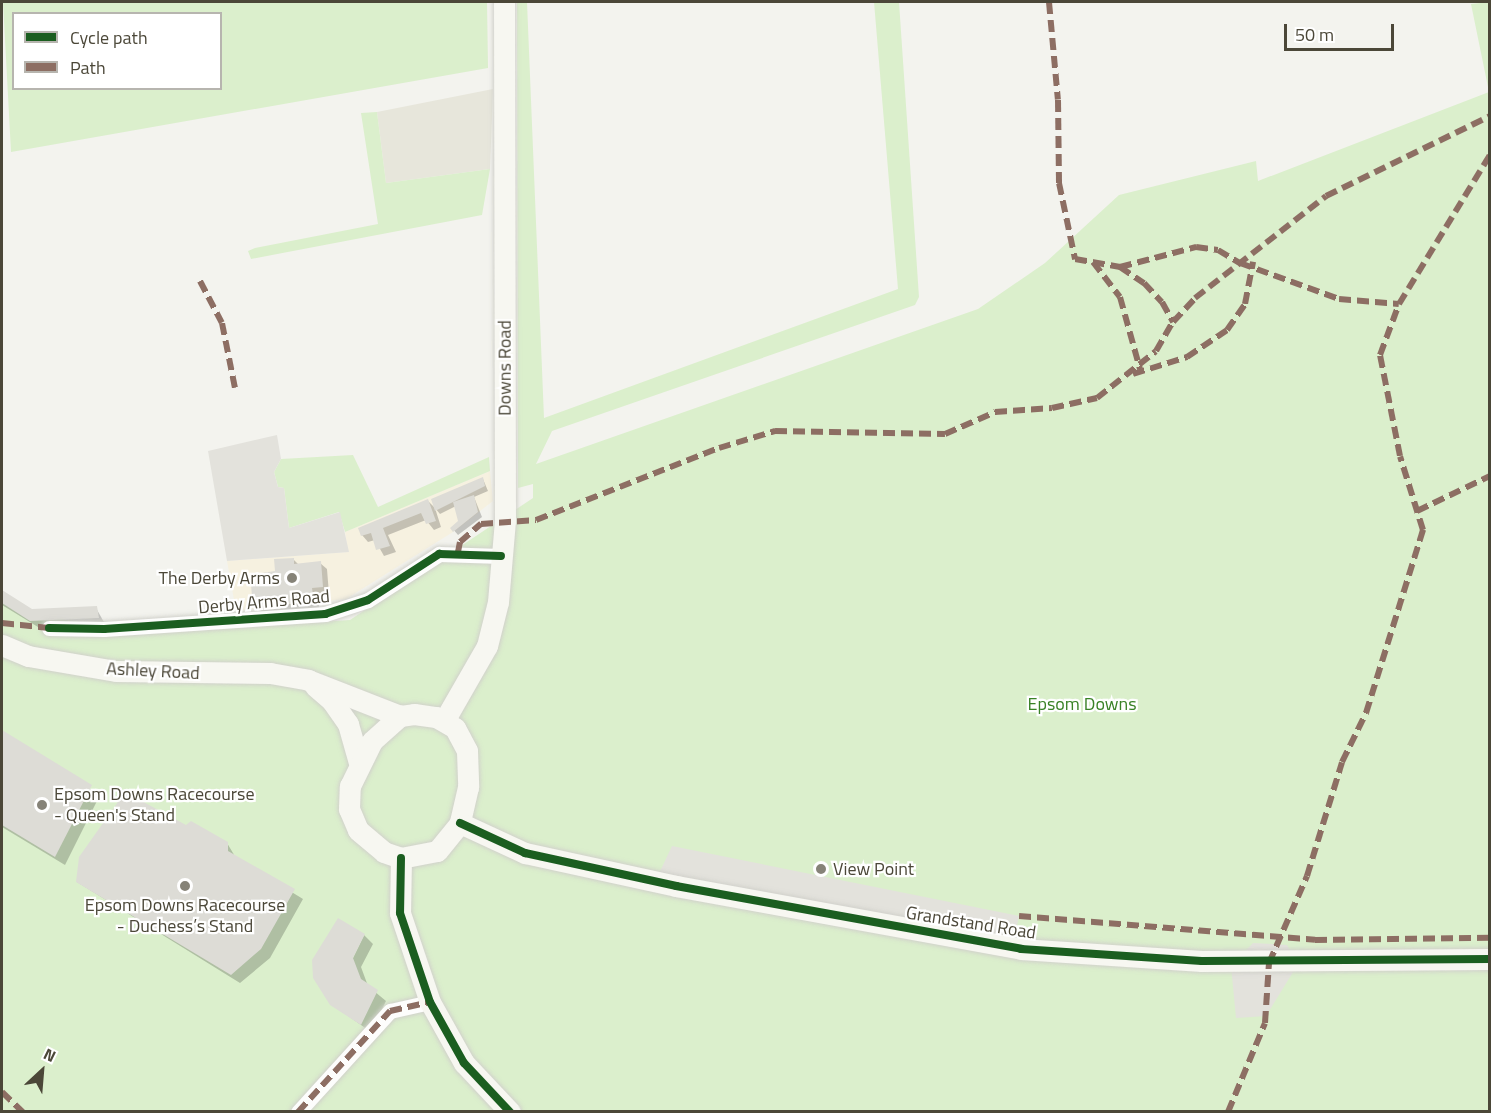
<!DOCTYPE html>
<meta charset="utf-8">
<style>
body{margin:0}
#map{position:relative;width:1491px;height:1113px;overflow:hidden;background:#f3f3ee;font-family:"Titillium Web",sans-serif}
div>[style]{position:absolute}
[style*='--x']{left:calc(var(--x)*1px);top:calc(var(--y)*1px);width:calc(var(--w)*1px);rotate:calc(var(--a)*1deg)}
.residential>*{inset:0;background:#e7e6db}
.commercial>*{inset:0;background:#f6f1e0}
.green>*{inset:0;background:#dbefcc}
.parking>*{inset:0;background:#e3e2dc}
.shadow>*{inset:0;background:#0003}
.building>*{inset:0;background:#dddcd6}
.roads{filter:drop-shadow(0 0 2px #d1d1cb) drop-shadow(0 0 2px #d1d1cb)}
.street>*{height:15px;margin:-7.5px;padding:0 7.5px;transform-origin:7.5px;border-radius:7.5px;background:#fdfdfc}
.secondary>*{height:21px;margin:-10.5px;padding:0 10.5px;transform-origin:10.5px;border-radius:10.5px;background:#f7f7f1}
.quiet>*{height:6px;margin-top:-3px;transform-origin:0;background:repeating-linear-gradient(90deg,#8d6e63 0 12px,transparent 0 18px)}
.cycleway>*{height:8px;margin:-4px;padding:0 4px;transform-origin:4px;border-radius:4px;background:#1b5e20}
.dots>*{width:16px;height:16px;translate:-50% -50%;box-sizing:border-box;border:3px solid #fff;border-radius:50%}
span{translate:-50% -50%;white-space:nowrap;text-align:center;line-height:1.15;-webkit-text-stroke:4.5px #fff;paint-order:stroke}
.street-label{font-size:18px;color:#4b4738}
.poi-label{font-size:18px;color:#4b4738}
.right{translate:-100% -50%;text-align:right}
.left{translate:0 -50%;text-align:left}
.park-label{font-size:18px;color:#398226}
.frame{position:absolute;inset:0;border:3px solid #4b4738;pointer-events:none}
.legend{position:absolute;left:12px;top:12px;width:210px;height:78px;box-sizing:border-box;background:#fff;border:2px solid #b7b5af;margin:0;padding:8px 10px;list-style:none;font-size:18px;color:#4b4738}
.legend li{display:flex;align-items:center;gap:12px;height:30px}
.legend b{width:30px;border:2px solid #b7b5af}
.north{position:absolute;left:12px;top:1041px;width:60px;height:60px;-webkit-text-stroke:4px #fff;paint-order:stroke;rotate:26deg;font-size:16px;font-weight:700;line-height:24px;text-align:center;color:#4b4738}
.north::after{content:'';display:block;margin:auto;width:21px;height:27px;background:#4b4738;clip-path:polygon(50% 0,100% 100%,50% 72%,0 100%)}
.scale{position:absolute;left:1284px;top:24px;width:110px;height:27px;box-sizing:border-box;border:3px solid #4b4738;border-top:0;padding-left:8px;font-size:18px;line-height:21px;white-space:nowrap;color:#4b4738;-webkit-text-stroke:4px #fff;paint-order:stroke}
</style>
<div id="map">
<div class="residential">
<div style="clip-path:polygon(493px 89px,490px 169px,386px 183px,377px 112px)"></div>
</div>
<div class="commercial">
<div style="clip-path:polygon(490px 471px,493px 501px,453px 532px,346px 599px,236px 611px,227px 561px,348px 552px,345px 532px)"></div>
</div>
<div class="green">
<div style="clip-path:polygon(evenodd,3px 2px,487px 2px,488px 68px,11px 152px,3px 2px,14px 14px,220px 14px,220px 88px,14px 88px,14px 14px)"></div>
<div style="clip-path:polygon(517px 2px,527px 2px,544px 418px,898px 289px,874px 2px,899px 2px,919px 297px,915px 305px,552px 431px,536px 464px,978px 309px,1045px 263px,1119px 195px,1256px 161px,1258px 181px,1489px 92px,1471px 4px,1489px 2px,1489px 1111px,2px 1111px,2px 600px,25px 615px,166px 632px,350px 620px,533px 498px,533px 484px,518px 488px)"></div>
<div style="clip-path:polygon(377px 112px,386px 183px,490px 169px,482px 215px,251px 259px,248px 251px,255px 248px,378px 224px,361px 113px)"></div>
<div style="clip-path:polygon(353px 455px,378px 507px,489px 457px,490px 471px,345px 532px,339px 512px,289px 528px,284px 488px,278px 487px,274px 472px,281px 459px)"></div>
</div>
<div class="parking">
<div style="clip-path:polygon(277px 435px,281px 459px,274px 472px,278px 487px,284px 488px,289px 528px,340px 512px,349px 552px,227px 561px,208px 451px)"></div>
<div style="clip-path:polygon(672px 846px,1019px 916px,1012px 949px,655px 882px)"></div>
<div style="clip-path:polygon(1253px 943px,1287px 945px,1298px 964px,1266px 1016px,1236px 1018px,1231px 966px)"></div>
</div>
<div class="shadow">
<div style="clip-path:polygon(483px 479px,488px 491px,474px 497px,482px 517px,458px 535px,452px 528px,460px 521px,456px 506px,440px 514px,435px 508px,441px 527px,434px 530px,426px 520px,388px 535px,396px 552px,384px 556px,375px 540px,368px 542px,362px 535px,428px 501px,436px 509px)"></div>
<div style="clip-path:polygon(293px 559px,299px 565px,320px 563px,327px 569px,329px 594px,318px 594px,319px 608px,261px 613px,255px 607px,265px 585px)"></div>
<div style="clip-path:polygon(2px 591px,32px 610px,96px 608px,105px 624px,38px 627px,2px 605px)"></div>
<div style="clip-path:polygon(2px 732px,100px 795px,65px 865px,2px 827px)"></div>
<div style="clip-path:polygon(187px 827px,227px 843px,236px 858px,303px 899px,270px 958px,240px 983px,77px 882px)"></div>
<div style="clip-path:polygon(364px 935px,373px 944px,361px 967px,368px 986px,386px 1001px,371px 1032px,331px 1004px)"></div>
</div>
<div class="building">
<div style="clip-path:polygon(483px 477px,485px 486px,435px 511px,431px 499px)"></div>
<div style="clip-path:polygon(474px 495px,478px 512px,453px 532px,450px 528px,458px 521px,453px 502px)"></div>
<div style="clip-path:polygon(428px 499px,436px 521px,426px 524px,421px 513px,383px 528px,390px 546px,376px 550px,371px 533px,361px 536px,358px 528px)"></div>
<div style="clip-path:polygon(294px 558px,294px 564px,321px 561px,323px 587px,312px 588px,314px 602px,253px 607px,251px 585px,263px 584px,262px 573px,275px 571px,274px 559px)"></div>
<div style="clip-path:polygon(2px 590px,32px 609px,97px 606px,99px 618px,30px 621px,2px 603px)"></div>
<div style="clip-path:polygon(2px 730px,92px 785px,55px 857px,2px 825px)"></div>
<div style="clip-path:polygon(125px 792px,186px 825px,191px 821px,228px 842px,228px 851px,295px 889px,261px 949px,231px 975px,76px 882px,79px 857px)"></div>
<div style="clip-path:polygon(338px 918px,365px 934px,353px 958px,361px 979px,378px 990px,361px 1025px,330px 1005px,313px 978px,312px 960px)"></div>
</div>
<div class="roads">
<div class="street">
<div style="--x:49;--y:628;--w:55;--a:1"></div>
<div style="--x:104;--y:629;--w:222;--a:-3.9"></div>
<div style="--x:325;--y:614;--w:45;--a:-18"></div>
<div style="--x:368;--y:600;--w:85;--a:-32.9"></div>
<div style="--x:439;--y:554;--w:62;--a:1.8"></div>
<div style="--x:298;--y:1112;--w:137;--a:-47.7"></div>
<div style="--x:390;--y:1011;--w:41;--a:-12.7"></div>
</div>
<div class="secondary">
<div style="--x:2;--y:645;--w:28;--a:23"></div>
<div style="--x:28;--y:656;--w:89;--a:9.7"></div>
<div style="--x:116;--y:671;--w:154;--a:0.7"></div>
<div style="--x:270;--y:673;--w:39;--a:10"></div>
<div style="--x:308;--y:680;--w:99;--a:21.4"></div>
<div style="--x:315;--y:686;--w:23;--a:41"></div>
<div style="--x:332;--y:701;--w:28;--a:55"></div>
<div style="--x:348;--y:724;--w:41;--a:74.2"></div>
<div style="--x:414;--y:714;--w:22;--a:8"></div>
<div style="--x:436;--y:717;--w:22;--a:30"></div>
<div style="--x:455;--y:728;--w:26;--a:62"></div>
<div style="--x:467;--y:751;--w:36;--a:88"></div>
<div style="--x:468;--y:787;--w:37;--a:103"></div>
<div style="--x:460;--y:823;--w:36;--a:129"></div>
<div style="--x:437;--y:851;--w:37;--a:169"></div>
<div style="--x:401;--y:858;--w:18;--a:-161"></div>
<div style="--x:384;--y:852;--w:34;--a:-140"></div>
<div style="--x:358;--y:830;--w:23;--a:-113"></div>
<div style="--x:349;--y:809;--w:23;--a:-88"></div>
<div style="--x:350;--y:786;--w:50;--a:-63.9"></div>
<div style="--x:372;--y:741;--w:38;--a:-42"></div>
<div style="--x:400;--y:716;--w:14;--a:-8"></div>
<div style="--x:444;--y:721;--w:86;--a:-60.2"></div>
<div style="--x:487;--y:646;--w:45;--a:-76"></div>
<div style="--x:498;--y:602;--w:82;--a:-85.1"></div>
<div style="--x:505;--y:520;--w:518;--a:-90.11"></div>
<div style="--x:460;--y:823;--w:72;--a:24.8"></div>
<div style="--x:525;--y:853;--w:155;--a:12.3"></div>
<div style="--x:676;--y:886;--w:351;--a:10.3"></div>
<div style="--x:1021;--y:949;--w:181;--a:3.8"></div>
<div style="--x:1202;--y:961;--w:288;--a:-0.4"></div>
<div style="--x:401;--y:858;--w:55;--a:91"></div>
<div style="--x:400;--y:913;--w:94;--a:71.4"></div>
<div style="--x:430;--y:1002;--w:70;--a:60.9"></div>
<div style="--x:464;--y:1063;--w:67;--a:46.8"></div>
</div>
</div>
<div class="quiet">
<div style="--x:1049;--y:2;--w:98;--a:84.8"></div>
<div style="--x:1058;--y:100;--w:83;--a:89.3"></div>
<div style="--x:1059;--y:183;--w:78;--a:78.1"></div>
<div style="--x:1075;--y:259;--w:46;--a:10.1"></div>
<div style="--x:1120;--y:267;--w:29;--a:34"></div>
<div style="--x:1144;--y:283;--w:26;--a:47"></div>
<div style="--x:1162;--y:302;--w:23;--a:61"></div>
<div style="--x:1093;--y:262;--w:44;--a:52.4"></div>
<div style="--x:1120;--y:297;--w:75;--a:74.5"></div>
<div style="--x:1120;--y:267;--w:79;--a:-14.7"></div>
<div style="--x:1196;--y:247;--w:22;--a:8"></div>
<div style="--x:1218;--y:250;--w:26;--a:31"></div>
<div style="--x:1240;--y:263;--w:105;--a:20"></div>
<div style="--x:1339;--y:299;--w:60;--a:4.8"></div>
<div style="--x:200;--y:281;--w:47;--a:62.4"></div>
<div style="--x:222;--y:323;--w:66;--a:78.7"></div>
<div style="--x:1133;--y:374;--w:57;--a:-17.5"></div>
<div style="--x:1187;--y:357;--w:48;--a:-34"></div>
<div style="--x:1227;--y:330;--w:32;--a:-55"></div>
<div style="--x:1245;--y:304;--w:43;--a:-79.2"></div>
<div style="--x:1417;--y:511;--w:81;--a:-25.6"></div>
<div style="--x:458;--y:552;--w:10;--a:-79"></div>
<div style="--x:460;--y:542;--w:28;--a:-41"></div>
<div style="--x:481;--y:524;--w:55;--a:-4.2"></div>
<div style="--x:536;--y:520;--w:197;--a:-21.5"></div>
<div style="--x:719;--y:448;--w:59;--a:-16.9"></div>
<div style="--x:775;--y:431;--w:170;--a:1"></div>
<div style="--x:945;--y:434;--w:55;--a:-23.7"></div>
<div style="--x:995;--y:412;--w:57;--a:-4"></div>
<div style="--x:1052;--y:408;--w:46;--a:-12.5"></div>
<div style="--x:1097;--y:398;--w:75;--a:-38.5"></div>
<div style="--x:1156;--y:351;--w:34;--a:-60"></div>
<div style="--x:1173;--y:322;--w:33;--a:-47"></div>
<div style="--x:1195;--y:298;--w:166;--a:-37.9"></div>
<div style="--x:1326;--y:196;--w:182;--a:-26"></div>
<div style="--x:2;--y:623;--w:47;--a:6.1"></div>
<div style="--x:1019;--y:916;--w:297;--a:4.6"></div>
<div style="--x:1315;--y:940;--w:175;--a:-0.7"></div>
<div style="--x:2;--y:1092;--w:29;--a:44"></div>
<div style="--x:298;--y:1112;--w:137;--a:-47.7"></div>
<div style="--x:390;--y:1011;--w:41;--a:-12.7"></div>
<div style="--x:1228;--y:1112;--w:96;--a:-67.4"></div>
<div style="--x:1265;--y:1023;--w:60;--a:-86.2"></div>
<div style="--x:1269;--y:963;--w:95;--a:-66.4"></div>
<div style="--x:1307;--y:876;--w:119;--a:-72.9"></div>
<div style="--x:1342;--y:762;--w:55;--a:-63.9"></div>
<div style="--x:1366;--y:713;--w:192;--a:-72.7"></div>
<div style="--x:1423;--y:530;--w:77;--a:-107.3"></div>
<div style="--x:1400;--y:456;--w:103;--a:-101.2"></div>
<div style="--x:1380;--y:355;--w:54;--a:-69.6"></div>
<div style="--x:1399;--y:304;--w:175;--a:-58.6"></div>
</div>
<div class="cycleway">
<div style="--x:49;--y:628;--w:55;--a:1"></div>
<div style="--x:104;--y:629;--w:222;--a:-3.9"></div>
<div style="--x:325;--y:614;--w:45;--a:-18"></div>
<div style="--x:368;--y:600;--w:85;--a:-32.9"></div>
<div style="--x:439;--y:554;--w:62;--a:1.8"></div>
<div style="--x:460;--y:823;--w:72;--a:24.8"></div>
<div style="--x:525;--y:853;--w:155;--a:12.3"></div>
<div style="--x:676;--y:886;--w:351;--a:10.3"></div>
<div style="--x:1021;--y:949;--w:181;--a:3.8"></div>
<div style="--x:1202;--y:961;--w:288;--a:-0.4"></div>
<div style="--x:401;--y:858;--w:55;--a:91"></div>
<div style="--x:400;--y:913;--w:94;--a:71.4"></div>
<div style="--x:430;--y:1002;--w:70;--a:60.9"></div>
<div style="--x:464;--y:1063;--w:67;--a:46.8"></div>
</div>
<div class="dots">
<div style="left:292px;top:578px;background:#868378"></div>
<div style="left:42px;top:805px;background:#868378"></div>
<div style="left:821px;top:869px;background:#868378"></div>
<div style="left:185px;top:886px;background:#868378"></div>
</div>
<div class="street-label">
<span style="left:505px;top:368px;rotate:-90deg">Downs Road</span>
<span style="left:264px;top:602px;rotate:-5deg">Derby Arms Road</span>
<span style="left:153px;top:671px;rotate:3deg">Ashley Road</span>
<span style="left:971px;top:923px;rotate:9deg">Grandstand Road</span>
</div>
<div class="poi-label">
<span class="right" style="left:280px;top:578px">The Derby Arms</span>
<span class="left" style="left:54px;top:805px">Epsom Downs Racecourse<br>- Queen's Stand</span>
<span class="left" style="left:833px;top:869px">View Point</span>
<span style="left:185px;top:916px">Epsom Downs Racecourse<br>- Duchess’s Stand</span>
</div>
<div class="park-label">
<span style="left:1082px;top:704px">Epsom Downs</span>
</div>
<div class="frame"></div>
<ul class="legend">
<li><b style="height:8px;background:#1b5e20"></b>Cycle path</li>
<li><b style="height:8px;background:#8d6e63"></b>Path</li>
</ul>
<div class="north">N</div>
<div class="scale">50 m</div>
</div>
